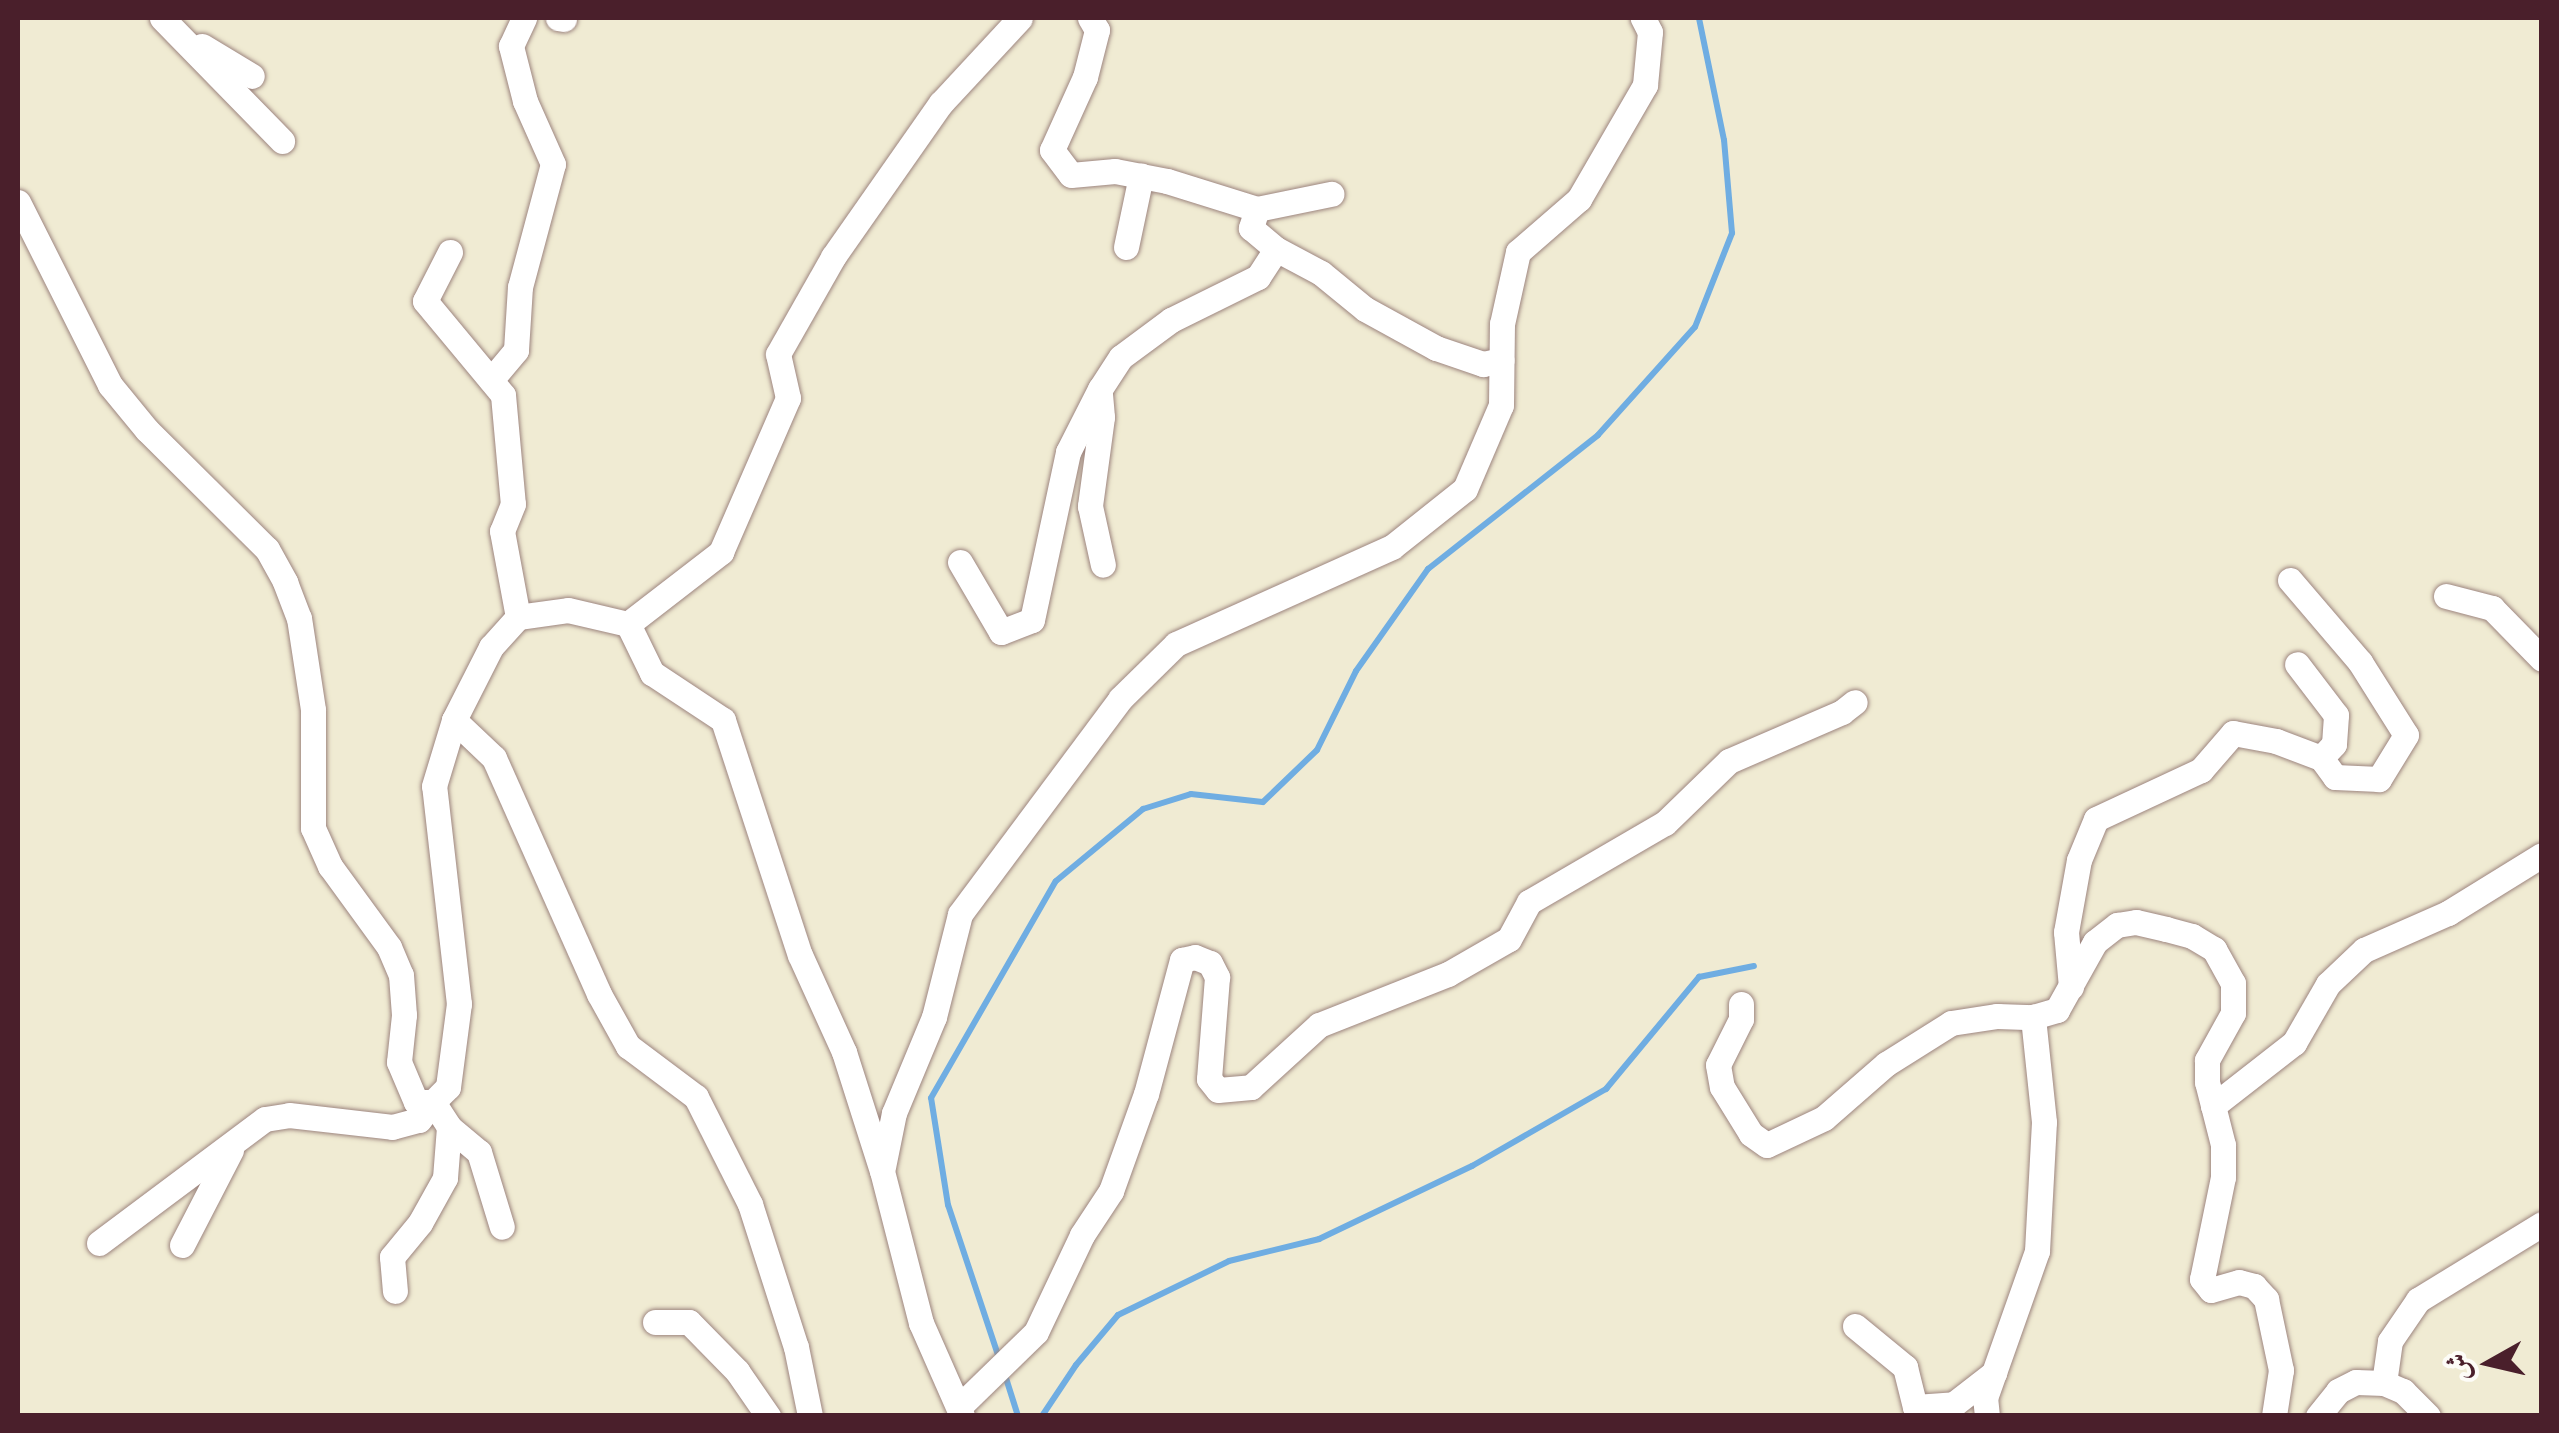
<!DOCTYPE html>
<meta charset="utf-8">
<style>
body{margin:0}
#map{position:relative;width:2559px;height:1433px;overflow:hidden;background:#f0ebd3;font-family:"IM FELL DW Pica",Amiri,serif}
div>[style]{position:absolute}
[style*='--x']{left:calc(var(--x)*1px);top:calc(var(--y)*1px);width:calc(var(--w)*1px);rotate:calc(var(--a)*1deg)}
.stream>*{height:6px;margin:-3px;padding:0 3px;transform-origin:3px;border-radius:3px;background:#6fade2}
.roads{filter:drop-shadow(0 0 2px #9d857f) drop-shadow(0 0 2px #9d857f)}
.street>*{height:25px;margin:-12.5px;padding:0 12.5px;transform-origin:12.5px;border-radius:12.5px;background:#fff}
span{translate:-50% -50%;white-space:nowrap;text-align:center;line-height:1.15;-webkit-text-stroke:10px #fdfcf7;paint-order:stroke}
.frame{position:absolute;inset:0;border:20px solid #4a1f2b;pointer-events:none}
.north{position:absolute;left:2439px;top:1313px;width:100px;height:100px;-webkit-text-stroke:8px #fdfcf7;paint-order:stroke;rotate:262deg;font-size:28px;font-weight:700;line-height:40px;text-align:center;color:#4a1f2b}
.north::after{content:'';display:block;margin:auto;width:35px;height:45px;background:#4a1f2b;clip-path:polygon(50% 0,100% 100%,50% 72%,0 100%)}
</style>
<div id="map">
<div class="stream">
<div style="--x:999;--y:1358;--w:161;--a:-108.4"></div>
<div style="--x:948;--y:1205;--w:108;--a:-99"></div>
<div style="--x:931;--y:1098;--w:250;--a:-60.1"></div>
<div style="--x:1056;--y:881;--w:113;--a:-39.6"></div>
<div style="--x:1143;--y:809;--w:50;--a:-17.4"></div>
<div style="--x:1191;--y:794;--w:72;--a:6.3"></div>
<div style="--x:1263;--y:802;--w:75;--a:-43.9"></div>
<div style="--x:1317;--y:750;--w:88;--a:-63.7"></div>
<div style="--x:1356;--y:671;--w:125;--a:-54.8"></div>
<div style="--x:1428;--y:569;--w:216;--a:-38.2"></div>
<div style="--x:1598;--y:435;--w:145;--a:-48.1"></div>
<div style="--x:1695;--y:327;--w:101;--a:-68.5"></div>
<div style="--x:1732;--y:233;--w:93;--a:-94.9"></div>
<div style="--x:1724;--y:140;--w:125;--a:-101.6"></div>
<div style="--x:1005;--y:1375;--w:43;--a:72.4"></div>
<div style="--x:1042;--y:1416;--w:61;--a:-56.3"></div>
<div style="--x:1076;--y:1365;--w:65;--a:-50"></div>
<div style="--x:1118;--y:1315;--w:123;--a:-25.9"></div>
<div style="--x:1229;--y:1261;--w:93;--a:-13.7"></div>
<div style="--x:1319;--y:1239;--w:170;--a:-25.5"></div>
<div style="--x:1472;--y:1166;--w:155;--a:-29.9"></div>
<div style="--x:1606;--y:1089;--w:146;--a:-50.3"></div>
<div style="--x:1699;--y:977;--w:56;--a:-11.3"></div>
</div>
<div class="roads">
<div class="street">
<div style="--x:162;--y:18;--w:172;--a:45.7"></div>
<div style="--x:558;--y:18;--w:6;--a:9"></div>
<div style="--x:1090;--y:18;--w:14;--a:60"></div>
<div style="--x:1097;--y:30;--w:49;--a:104.3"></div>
<div style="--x:1085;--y:77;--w:80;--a:114.3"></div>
<div style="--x:1052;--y:150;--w:31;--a:53"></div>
<div style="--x:1071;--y:175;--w:44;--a:-5.2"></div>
<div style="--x:1115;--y:171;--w:53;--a:10.9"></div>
<div style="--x:1167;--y:181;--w:94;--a:17.3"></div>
<div style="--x:1257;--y:209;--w:76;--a:-11.5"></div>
<div style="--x:202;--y:46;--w:58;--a:31"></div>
<div style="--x:18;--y:202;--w:205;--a:63.3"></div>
<div style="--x:110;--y:385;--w:58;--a:50.6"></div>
<div style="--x:147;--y:430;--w:169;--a:44.8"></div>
<div style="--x:267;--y:549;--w:38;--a:61"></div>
<div style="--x:285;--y:582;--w:39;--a:69"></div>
<div style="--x:299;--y:618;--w:93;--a:81.3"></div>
<div style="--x:313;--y:710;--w:118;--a:90"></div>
<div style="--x:313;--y:828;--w:42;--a:65.9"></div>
<div style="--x:330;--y:866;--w:100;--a:53.9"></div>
<div style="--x:389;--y:947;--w:30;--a:67"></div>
<div style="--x:401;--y:975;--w:40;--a:85.7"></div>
<div style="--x:404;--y:1015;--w:47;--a:96.1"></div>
<div style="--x:399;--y:1062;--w:43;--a:67"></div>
<div style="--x:416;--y:1102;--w:17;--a:0"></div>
<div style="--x:433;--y:1102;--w:21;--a:-45"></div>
<div style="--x:448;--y:1087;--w:84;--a:-82.5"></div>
<div style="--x:459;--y:1004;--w:219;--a:-96.5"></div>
<div style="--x:434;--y:786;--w:69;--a:-73.1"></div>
<div style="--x:454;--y:720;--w:82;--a:-63.1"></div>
<div style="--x:491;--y:647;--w:40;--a:-48"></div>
<div style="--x:518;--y:617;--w:50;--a:-8"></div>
<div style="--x:568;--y:610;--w:62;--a:13.1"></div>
<div style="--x:628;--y:624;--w:55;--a:63.9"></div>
<div style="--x:652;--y:673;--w:85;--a:33.5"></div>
<div style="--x:723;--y:720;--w:247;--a:71.9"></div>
<div style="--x:800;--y:955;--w:107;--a:65.6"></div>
<div style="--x:844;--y:1052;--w:125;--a:72.3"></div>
<div style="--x:882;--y:1171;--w:157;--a:75.6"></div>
<div style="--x:921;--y:1323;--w:102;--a:66.2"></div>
<div style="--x:1257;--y:209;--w:20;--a:108"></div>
<div style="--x:1251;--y:228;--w:33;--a:40"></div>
<div style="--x:1276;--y:249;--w:51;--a:28.1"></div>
<div style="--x:1321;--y:273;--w:57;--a:39.3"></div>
<div style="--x:1365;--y:309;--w:81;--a:28.8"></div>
<div style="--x:1436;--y:348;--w:50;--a:18.8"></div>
<div style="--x:1483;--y:364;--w:19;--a:-12"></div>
<div style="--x:1126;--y:247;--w:73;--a:-78.1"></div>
<div style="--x:450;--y:252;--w:55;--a:117"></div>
<div style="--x:425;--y:301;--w:122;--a:50.3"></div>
<div style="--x:503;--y:395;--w:109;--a:84.8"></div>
<div style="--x:513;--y:504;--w:29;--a:112"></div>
<div style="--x:502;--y:531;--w:87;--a:79.5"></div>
<div style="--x:491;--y:380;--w:39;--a:-50"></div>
<div style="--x:516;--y:350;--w:63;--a:-86.4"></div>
<div style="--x:520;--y:287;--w:127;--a:-75"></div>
<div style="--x:553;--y:164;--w:69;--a:-114"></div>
<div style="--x:525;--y:101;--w:57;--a:-104.3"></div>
<div style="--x:511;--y:46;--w:31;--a:-65"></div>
<div style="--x:1100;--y:394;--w:23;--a:85"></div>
<div style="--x:1102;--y:417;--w:90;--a:97.7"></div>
<div style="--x:1090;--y:506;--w:60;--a:77.6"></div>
<div style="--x:960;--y:562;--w:81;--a:59.6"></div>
<div style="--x:1001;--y:632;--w:33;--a:-21"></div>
<div style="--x:1032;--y:620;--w:172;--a:-77.9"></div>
<div style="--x:1068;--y:452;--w:71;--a:-63.1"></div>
<div style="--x:1100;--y:389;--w:38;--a:-57"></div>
<div style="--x:1121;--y:357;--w:62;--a:-36.5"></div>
<div style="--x:1171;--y:320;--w:97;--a:-26.3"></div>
<div style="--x:1258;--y:277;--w:33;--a:-57"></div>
<div style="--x:2290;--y:580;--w:108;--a:49.5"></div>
<div style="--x:2360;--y:662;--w:86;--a:57.8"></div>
<div style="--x:2406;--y:735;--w:52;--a:121.5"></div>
<div style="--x:2379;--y:779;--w:44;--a:-177.4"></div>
<div style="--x:2335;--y:777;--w:24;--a:-126"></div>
<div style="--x:2321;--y:758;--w:19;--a:-47"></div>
<div style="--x:2334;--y:744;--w:29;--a:-86"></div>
<div style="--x:2336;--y:715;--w:64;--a:-127.4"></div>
<div style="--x:2446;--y:596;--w:48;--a:14.6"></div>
<div style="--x:2492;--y:608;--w:71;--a:45.6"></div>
<div style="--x:628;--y:624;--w:118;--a:-37.7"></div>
<div style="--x:721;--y:552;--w:168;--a:-66.5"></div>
<div style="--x:788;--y:398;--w:45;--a:-102.8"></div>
<div style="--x:778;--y:354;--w:112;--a:-60.4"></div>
<div style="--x:833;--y:257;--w:188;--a:-55"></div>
<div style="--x:941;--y:103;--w:116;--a:-47.1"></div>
<div style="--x:454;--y:720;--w:55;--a:43.5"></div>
<div style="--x:494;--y:758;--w:258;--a:66"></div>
<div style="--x:599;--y:994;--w:60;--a:60.9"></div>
<div style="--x:628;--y:1046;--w:85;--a:36.9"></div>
<div style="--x:696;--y:1097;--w:120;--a:63.2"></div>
<div style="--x:750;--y:1204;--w:150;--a:72.2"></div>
<div style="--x:796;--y:1347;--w:70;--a:78.5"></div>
<div style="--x:2071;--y:987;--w:55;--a:-95.2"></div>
<div style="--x:2066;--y:932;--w:73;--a:-79.8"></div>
<div style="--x:2079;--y:860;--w:44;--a:-67.5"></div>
<div style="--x:2096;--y:819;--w:116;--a:-25"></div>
<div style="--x:2201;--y:770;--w:49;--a:-49.1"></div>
<div style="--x:2233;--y:733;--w:44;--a:10.5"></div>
<div style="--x:2276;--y:741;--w:48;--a:20.7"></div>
<div style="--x:1741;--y:1004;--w:15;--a:90"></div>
<div style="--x:1741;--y:1019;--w:51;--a:116.6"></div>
<div style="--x:1718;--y:1065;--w:22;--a:80"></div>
<div style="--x:1722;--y:1087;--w:55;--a:58.3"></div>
<div style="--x:1751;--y:1134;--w:19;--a:35"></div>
<div style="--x:1767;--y:1145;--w:63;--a:-25.3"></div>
<div style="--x:1824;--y:1118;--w:82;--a:-41.1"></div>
<div style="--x:1886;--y:1064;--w:77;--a:-32.2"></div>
<div style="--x:1951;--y:1023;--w:47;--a:-8.7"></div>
<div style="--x:1997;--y:1016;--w:36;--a:2"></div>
<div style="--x:2033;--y:1017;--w:25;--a:-16"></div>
<div style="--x:2057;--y:1010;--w:78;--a:-60.8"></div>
<div style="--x:2095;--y:942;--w:28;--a:-38"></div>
<div style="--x:2117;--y:925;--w:19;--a:-9"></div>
<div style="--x:2136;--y:922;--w:31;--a:13"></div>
<div style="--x:2166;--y:929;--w:27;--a:15"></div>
<div style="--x:2192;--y:936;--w:26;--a:31"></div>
<div style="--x:2214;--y:949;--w:39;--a:61"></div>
<div style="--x:2233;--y:983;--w:30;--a:90"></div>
<div style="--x:2233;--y:1013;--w:54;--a:119"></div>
<div style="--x:2207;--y:1060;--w:22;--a:90"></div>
<div style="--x:2207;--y:1082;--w:65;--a:75.7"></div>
<div style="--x:2223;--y:1145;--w:32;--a:90"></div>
<div style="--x:2223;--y:1177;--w:104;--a:101.6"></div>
<div style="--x:2202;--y:1279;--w:14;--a:51"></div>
<div style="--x:2211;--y:1290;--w:29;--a:-16"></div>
<div style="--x:2239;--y:1282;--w:16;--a:15"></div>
<div style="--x:2254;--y:1286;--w:18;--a:47"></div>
<div style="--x:2266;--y:1299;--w:73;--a:78.1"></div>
<div style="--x:2281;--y:1370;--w:47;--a:98.7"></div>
<div style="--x:2213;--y:1106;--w:103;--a:-37.9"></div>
<div style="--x:2294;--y:1043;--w:68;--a:-60"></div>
<div style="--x:2328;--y:984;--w:50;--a:-43.4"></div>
<div style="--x:2364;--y:950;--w:92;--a:-23.8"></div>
<div style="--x:2448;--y:913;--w:110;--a:-31.7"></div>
<div style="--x:449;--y:1127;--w:39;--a:40"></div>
<div style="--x:479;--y:1152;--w:78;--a:73"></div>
<div style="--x:883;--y:1167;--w:55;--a:-78.5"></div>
<div style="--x:894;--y:1113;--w:104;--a:-67.4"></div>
<div style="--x:934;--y:1017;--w:106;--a:-75.8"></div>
<div style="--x:960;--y:914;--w:268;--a:-53.3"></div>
<div style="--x:1120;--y:699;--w:78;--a:-44.5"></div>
<div style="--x:1176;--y:644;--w:237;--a:-24.2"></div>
<div style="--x:1392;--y:547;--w:93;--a:-38.5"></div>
<div style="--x:1465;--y:489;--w:91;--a:-66.8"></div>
<div style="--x:1501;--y:405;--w:81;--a:-89.3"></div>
<div style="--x:1502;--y:324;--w:74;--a:-77.5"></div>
<div style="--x:1518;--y:252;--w:81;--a:-41"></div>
<div style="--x:1579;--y:199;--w:132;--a:-59.9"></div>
<div style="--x:1645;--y:85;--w:53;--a:-84.6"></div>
<div style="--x:1650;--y:32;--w:16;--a:-117"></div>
<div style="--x:99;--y:1243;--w:207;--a:-36.8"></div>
<div style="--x:265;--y:1119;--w:24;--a:-9"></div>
<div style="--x:289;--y:1115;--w:104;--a:6.6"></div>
<div style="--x:392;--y:1127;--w:28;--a:-15"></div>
<div style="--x:419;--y:1120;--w:23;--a:-52"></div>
<div style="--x:433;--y:1102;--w:30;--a:57"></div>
<div style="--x:449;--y:1127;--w:51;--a:94.5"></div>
<div style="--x:445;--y:1178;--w:51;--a:119.1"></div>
<div style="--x:420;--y:1223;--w:44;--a:129.5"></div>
<div style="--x:392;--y:1257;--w:34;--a:85"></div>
<div style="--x:182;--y:1245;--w:107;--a:-62.7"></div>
<div style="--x:655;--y:1322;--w:34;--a:0"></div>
<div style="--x:689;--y:1322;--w:69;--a:45.6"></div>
<div style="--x:737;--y:1371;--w:55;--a:55.4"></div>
<div style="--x:1855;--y:1326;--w:65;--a:39.4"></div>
<div style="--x:1905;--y:1367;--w:41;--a:76"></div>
<div style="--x:1915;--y:1407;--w:39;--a:-4"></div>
<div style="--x:1954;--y:1404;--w:51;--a:-37.8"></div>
<div style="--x:2384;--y:1383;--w:42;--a:-81.9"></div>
<div style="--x:2390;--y:1341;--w:50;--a:-55.7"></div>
<div style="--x:2418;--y:1300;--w:145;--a:-31.5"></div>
<div style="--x:959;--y:1407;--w:107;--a:-44.2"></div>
<div style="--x:1036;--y:1332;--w:107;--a:-64.6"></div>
<div style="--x:1082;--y:1235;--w:53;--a:-56.6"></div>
<div style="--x:1111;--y:1191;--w:103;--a:-70.2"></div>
<div style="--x:1146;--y:1094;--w:139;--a:-75"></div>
<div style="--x:1182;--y:960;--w:13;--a:-13"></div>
<div style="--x:1195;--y:957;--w:16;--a:22"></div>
<div style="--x:1210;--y:963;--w:16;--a:63"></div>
<div style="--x:1217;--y:977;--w:102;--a:94.5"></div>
<div style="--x:1209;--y:1079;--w:14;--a:51"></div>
<div style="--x:1218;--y:1090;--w:33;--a:-5"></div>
<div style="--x:1251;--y:1087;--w:92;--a:-42.4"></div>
<div style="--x:1319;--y:1025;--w:139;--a:-21.6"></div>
<div style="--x:1448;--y:974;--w:70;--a:-29.8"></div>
<div style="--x:1509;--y:939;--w:42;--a:-61.6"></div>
<div style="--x:1529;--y:902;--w:157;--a:-30.2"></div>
<div style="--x:1665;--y:823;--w:89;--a:-44.1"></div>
<div style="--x:1729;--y:761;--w:123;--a:-23.4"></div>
<div style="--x:1842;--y:712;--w:16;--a:-38"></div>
<div style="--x:1987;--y:1416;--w:18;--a:-96"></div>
<div style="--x:1985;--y:1398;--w:156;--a:-70.5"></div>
<div style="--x:2037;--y:1251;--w:129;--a:-86.9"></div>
<div style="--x:2044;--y:1122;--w:106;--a:-96"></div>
<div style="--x:2318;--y:1416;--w:32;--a:-51"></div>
<div style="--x:2338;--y:1391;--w:20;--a:-27"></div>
<div style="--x:2356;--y:1382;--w:28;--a:2"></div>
<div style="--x:2384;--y:1383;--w:21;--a:23"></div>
<div style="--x:2403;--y:1391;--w:35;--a:45"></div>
</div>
</div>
<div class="frame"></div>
<div class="north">ش</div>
</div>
